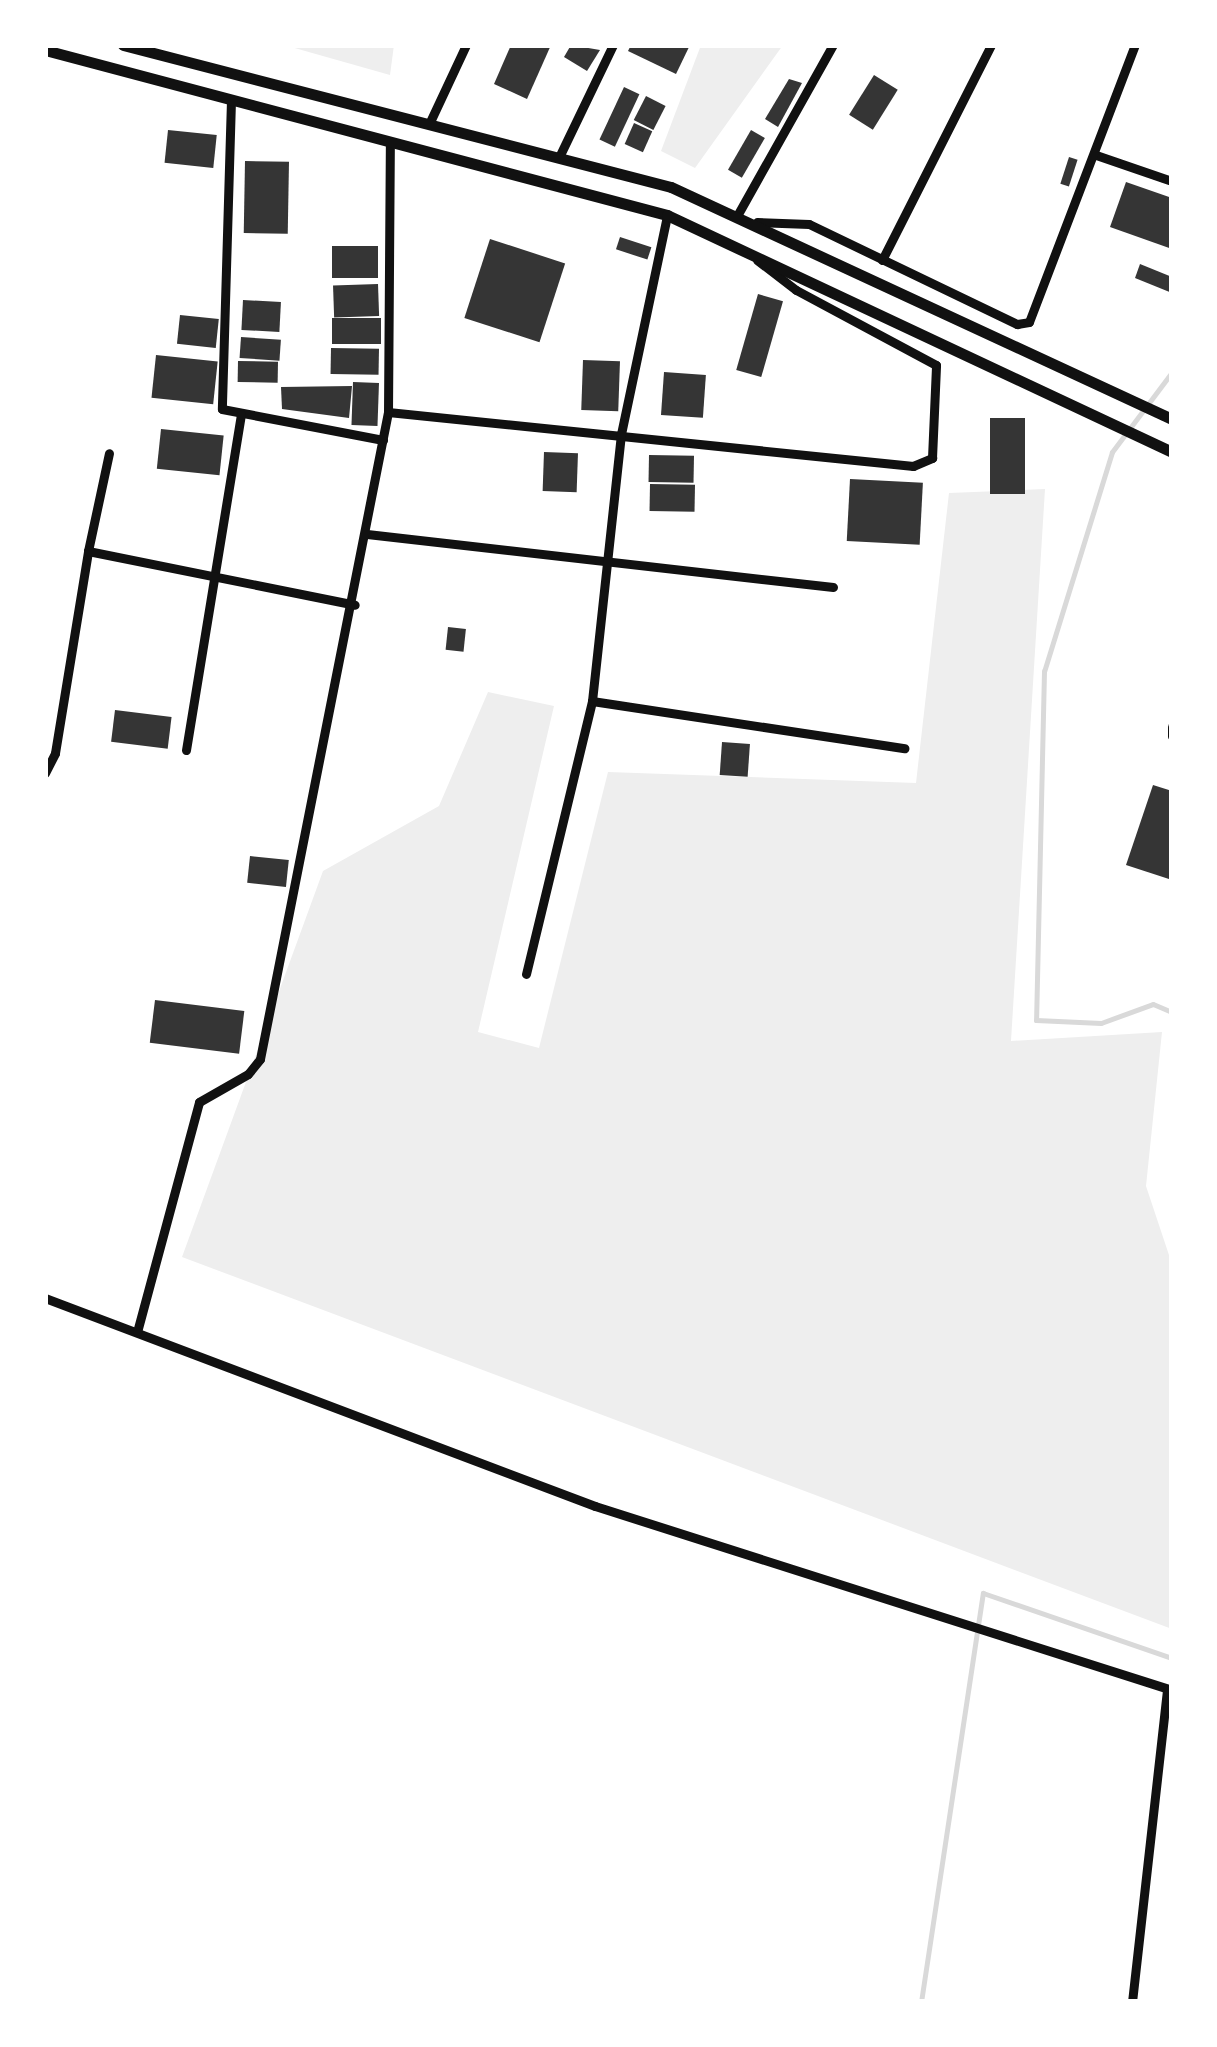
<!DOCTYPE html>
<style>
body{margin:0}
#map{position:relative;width:1217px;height:2047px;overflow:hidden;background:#fff;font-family:"Open Sans",sans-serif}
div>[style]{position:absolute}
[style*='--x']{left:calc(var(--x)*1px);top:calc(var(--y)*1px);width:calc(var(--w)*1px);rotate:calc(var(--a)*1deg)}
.green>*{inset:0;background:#eee}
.stream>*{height:5px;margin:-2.5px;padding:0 2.5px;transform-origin:2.5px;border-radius:2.5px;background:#d9d9d9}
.building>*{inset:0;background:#353535;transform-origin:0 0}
.minor>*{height:9px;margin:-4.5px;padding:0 4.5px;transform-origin:4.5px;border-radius:4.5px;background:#111}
.tertiary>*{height:11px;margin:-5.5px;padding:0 5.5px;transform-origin:5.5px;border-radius:5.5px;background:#111}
span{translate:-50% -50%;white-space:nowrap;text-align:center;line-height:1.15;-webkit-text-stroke:8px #fff;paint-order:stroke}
.frame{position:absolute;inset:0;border:48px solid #fff;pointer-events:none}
</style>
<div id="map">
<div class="green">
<div style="clip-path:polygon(284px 45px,394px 45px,390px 75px)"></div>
<div style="clip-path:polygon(701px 45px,783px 45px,695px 168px,661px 151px)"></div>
<div style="clip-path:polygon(1045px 489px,1011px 1041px,1162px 1032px,1146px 1186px,1172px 1264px,1172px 1629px,182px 1257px,323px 871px,439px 806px,488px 692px,554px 706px,478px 1032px,539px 1048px,608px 772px,916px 783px,949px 493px)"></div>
</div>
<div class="stream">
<div style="--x:1172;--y:372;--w:100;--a:126.9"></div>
<div style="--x:1112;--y:452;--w:229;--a:107.2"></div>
<div style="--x:1044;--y:671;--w:349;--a:91.3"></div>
<div style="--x:1036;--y:1020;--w:65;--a:2.6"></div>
<div style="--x:1101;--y:1023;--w:55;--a:-20.1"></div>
<div style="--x:1153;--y:1004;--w:21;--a:23"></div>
<div style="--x:921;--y:2002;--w:414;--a:-81.4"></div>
<div style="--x:983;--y:1593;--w:200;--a:19"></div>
</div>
<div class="building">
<div style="clip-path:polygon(511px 45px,551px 45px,527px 99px,494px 84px)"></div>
<div style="clip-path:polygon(571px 45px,600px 50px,587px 71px,564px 57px)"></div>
<div style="clip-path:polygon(631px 45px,690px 45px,676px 74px,628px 51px)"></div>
<div style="left:874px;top:75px;width:28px;height:47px;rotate:32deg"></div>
<div style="clip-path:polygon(789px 79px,802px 83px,778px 127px,765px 119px)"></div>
<div style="left:624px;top:87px;width:17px;height:58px;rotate:25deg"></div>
<div style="left:646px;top:96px;width:22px;height:27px;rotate:27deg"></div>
<div style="left:634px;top:123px;width:20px;height:23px;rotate:24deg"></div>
<div style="left:168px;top:130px;width:49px;height:33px;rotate:6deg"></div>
<div style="left:751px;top:130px;width:16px;height:46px;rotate:30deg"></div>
<div style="left:1069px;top:157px;width:9px;height:28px;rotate:18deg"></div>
<div style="left:245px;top:161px;width:44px;height:72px;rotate:1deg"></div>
<div style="clip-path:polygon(1126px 182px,1172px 198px,1172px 249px,1110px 227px)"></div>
<div style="left:620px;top:237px;width:33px;height:13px;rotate:18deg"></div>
<div style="left:490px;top:239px;width:79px;height:83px;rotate:18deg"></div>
<div style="left:378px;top:246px;width:32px;height:46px;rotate:90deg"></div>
<div style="clip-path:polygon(1140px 264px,1172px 277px,1172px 293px,1135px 278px)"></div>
<div style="left:378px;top:284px;width:32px;height:45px;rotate:88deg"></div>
<div style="left:758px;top:294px;width:26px;height:79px;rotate:16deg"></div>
<div style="left:243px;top:300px;width:38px;height:30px;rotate:3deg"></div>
<div style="left:180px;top:315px;width:39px;height:29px;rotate:6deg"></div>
<div style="left:332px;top:318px;width:49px;height:26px"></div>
<div style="left:241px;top:337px;width:40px;height:21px;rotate:4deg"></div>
<div style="left:331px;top:348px;width:48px;height:26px;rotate:1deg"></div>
<div style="left:156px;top:355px;width:62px;height:43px;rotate:6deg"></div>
<div style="left:583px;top:360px;width:37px;height:50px;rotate:2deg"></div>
<div style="left:238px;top:361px;width:40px;height:21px;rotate:1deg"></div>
<div style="left:664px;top:372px;width:42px;height:43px;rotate:4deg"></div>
<div style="left:353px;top:382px;width:26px;height:43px;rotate:2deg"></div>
<div style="clip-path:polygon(352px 386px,349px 418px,282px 409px,281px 387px)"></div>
<div style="left:990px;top:418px;width:35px;height:76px"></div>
<div style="left:161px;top:429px;width:63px;height:40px;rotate:6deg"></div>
<div style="left:544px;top:452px;width:34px;height:39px;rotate:2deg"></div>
<div style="left:649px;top:455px;width:45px;height:27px;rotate:1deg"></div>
<div style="left:850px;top:479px;width:73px;height:62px;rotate:3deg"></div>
<div style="left:650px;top:484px;width:45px;height:27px;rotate:1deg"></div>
<div style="left:448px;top:627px;width:18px;height:23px;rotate:6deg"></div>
<div style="left:115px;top:710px;width:57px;height:32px;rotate:7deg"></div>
<div style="left:722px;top:742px;width:28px;height:33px;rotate:4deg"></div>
<div style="clip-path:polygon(1153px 785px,1172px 791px,1172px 880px,1126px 865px)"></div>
<div style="left:250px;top:856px;width:39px;height:27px;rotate:6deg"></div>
<div style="left:155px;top:1000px;width:90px;height:43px;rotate:7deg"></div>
</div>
<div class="minor">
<div style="--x:231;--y:100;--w:309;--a:91.7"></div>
<div style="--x:222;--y:409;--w:164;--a:10.9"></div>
<div style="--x:429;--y:124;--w:87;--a:-64.9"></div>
<div style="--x:560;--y:155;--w:122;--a:-64.3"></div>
<div style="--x:1096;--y:155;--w:80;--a:18.9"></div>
<div style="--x:738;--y:214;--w:194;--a:-60.7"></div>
<div style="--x:757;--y:222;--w:52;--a:2.2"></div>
<div style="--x:809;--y:224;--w:231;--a:25.7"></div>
<div style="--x:1017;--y:324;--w:12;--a:-9"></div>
<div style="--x:1029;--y:322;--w:297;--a:-69.1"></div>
<div style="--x:882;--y:260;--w:241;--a:-63.1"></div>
<div style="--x:388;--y:412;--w:528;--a:5.87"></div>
<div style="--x:913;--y:466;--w:21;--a:-23"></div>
<div style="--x:932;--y:458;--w:93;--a:-87.5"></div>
<div style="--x:936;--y:365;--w:159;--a:-151.8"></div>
<div style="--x:796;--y:290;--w:49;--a:-142.4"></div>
<div style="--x:367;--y:534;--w:469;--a:6.5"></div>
<div style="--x:88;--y:551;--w:100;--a:-77.9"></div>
<div style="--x:592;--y:701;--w:316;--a:8.6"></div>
<div style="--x:1172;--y:727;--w:9;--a:90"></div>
<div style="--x:186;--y:750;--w:340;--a:-80.7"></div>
<div style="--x:45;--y:773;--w:22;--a:-63"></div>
<div style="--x:55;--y:753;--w:205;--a:-80.7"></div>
<div style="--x:88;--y:551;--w:272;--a:11.4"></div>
<div style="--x:526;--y:974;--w:281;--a:-76.4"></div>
<div style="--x:592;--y:701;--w:269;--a:-83.8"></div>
<div style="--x:621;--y:434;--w:224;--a:-78.1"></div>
<div style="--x:45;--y:1298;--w:588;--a:20.72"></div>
<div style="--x:595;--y:1506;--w:606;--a:17.69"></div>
<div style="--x:137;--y:1332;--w:238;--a:-74.9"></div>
<div style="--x:199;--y:1102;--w:56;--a:-29.7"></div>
<div style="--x:248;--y:1074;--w:19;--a:-51"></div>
<div style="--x:260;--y:1059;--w:660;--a:-78.81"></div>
<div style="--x:388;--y:412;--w:271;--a:-89.6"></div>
<div style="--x:1132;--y:2002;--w:315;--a:-83.6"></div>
</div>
<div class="tertiary">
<div style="--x:123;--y:45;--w:566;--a:14.53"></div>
<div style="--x:671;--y:187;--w:552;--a:24.85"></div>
<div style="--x:45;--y:50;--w:644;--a:14.86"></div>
<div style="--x:667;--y:215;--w:558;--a:25.14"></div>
</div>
<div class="frame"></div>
</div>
